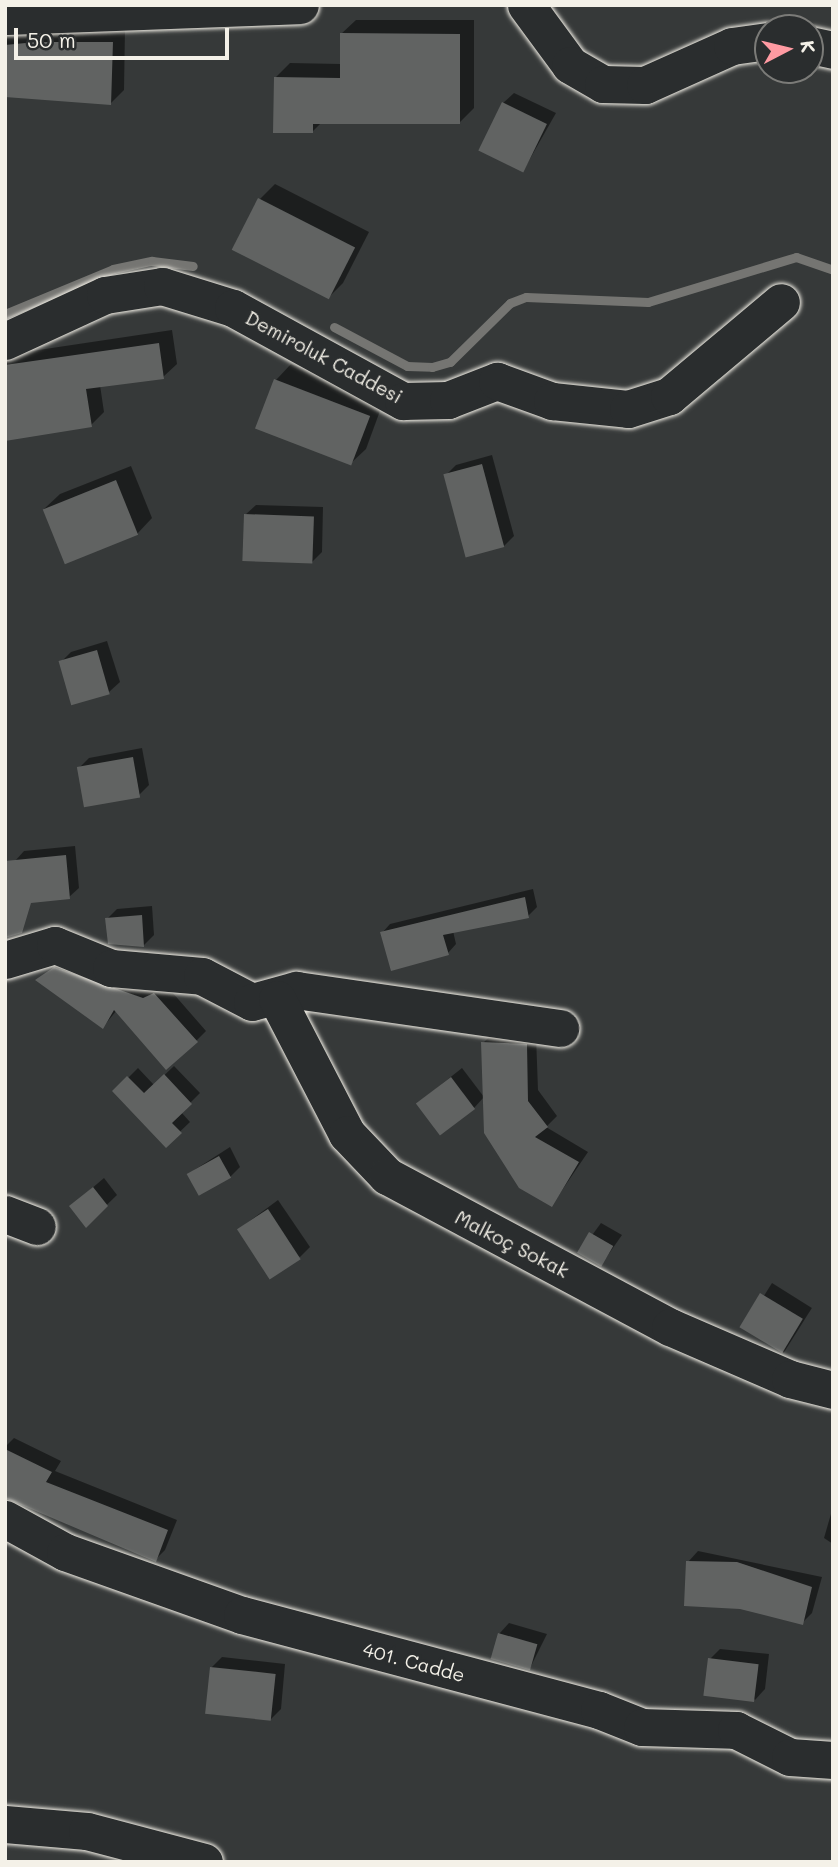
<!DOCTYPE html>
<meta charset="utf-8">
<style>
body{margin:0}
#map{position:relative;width:838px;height:1867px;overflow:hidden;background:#363939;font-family:Mali,sans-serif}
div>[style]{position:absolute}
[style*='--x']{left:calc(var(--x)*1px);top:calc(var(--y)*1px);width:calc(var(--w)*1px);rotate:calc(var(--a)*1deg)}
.shadow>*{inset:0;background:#0007;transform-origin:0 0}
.stream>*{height:9px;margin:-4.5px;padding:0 4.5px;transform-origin:4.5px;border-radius:4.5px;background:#757572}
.building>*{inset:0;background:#616362;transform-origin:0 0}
.roads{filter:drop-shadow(0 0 2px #f4f1e8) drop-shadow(0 0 2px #f4f1e8)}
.minor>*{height:37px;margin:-18.5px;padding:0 18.5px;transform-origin:18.5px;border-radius:18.5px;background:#2a2d2e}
span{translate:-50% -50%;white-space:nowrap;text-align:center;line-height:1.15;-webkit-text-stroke:6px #2a2d2e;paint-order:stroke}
.street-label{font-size:19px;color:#f4f1e8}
.frame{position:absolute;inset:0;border:7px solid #f4f1e8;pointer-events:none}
.north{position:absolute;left:754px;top:14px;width:70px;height:70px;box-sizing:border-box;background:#2a2d2e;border:2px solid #7b7b78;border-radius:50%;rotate:83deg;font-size:19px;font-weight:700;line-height:28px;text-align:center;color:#f4f1e8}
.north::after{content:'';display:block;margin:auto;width:24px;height:32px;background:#ff9aa2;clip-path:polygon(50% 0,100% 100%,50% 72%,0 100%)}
.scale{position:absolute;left:14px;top:28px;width:215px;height:32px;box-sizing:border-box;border:4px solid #f4f1e8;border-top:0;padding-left:9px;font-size:21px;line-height:24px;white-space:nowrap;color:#f4f1e8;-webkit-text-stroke:5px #2a2d2e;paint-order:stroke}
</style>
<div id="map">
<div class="shadow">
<div style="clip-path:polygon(356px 20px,474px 20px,474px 108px,460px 122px,322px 122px,312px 132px,275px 78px,290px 63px,341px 64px,341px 34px)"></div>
<div style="clip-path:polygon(125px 29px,124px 90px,111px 103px,5px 96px,5px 31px)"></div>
<div style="clip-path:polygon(514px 93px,556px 113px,523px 171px,503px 103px)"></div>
<div style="clip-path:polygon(275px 184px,369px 232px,343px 283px,328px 298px,260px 199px)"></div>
<div style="clip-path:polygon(172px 330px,177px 364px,163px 377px,100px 385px,104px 412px,91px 425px,5px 439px,5px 355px)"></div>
<div style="clip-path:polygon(291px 364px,384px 400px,366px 449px,350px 464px,257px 428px,276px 380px)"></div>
<div style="clip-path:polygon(492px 455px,514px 536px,504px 546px,446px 475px,456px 465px)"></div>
<div style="clip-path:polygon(131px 466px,152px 518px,137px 534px,44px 509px,60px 494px)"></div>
<div style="clip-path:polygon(256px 505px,323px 507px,322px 552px,312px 562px,245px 515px)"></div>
<div style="clip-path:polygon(107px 641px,120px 682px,109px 692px,61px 662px,71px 652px)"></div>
<div style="clip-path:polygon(142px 748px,149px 785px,139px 795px,79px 768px,89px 758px)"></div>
<div style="clip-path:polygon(75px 846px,79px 888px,69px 897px,15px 861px,24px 851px)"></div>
<div style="clip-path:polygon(533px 889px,537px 907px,528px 916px,453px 931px,456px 944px,448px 953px,382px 933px,390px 924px)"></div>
<div style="clip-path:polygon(152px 906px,154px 935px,144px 945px,107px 919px,117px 909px)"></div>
<div style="clip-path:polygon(65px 958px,165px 984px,206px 1031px,196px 1041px,117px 1010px,103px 1027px,37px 980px)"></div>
<div style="clip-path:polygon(493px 1033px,536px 1035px,538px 1090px,557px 1116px,546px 1127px,588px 1152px,552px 1205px,483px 1043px)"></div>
<div style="clip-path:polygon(174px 1066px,200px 1093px,181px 1112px,190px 1122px,166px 1145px,115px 1091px,138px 1068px,154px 1085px)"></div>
<div style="clip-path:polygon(462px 1068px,484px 1097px,474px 1108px,418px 1103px)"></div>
<div style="clip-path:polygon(230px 1147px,240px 1167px,230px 1177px,188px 1174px)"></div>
<div style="clip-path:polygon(104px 1178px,117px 1195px,86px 1225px,71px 1206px)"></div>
<div style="clip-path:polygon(278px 1200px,310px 1247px,300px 1257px,239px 1229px)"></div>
<div style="clip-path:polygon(601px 1223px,622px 1235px,601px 1265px,579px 1253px)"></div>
<div style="left:772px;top:1283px;width:47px;height:53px;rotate:32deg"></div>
<div style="clip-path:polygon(14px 1438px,61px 1461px,55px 1471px,177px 1520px,165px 1550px,155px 1560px,5px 1480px,5px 1447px)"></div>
<div style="clip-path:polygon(833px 1507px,833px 1544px,824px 1538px)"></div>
<div style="clip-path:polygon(698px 1551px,822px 1577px,812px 1613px,802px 1623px,688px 1562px)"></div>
<div style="clip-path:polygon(509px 1623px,547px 1634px,530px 1668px,499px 1634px)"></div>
<div style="clip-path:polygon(720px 1649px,769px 1654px,765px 1689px,755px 1700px,710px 1659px)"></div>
<div style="clip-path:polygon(222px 1657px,285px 1664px,281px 1709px,271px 1719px,211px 1668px)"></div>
</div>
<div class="stream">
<div style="--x:5;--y:314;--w:117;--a:-22.6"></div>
<div style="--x:113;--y:269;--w:40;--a:-12"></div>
<div style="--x:152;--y:261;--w:41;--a:7"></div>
<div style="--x:334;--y:327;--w:83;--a:28.1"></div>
<div style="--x:407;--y:366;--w:25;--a:2"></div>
<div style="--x:432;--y:367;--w:19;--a:-16"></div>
<div style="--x:450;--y:362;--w:84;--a:-44.5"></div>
<div style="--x:510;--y:303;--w:17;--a:-21"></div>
<div style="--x:526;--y:297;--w:122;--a:2.3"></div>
<div style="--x:648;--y:302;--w:155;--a:-16.9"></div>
<div style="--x:796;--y:257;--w:39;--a:19"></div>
</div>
<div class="building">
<div style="clip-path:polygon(340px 33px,460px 34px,460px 124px,313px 124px,313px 133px,273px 133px,274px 77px,340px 78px)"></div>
<div style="clip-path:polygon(36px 42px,113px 42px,111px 105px,5px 97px,5px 45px)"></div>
<div style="left:502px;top:102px;width:50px;height:54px;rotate:26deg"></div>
<div style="left:258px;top:198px;width:109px;height:58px;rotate:27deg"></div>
<div style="clip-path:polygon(159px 343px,164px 379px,86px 389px,92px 427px,5px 441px,5px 365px)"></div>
<div style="left:274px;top:379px;width:103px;height:53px;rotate:21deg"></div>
<div style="left:482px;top:464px;width:86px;height:40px;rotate:75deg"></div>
<div style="left:116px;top:480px;width:59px;height:79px;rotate:68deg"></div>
<div style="left:244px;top:514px;width:70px;height:47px;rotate:2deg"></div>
<div style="left:97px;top:650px;width:46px;height:40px;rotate:74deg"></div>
<div style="left:133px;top:757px;width:41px;height:57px;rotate:80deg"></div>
<div style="clip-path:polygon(66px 855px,70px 899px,31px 903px,22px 933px,5px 938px,5px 861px)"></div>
<div style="clip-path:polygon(525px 897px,529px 918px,443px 935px,449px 955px,391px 971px,380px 932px)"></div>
<div style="clip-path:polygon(142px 915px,144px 947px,108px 944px,105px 918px)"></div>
<div style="clip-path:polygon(54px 967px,143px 998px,154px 993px,198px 1042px,166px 1070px,114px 1010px,103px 1029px,35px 980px)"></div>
<div style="clip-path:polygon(481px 1042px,527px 1044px,528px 1101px,548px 1127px,535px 1137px,579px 1162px,552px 1207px,519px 1188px,484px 1133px)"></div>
<div style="clip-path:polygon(164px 1074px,192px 1104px,172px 1123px,182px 1133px,166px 1148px,112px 1091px,127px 1076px,144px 1093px)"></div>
<div style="left:451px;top:1077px;width:40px;height:44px;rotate:53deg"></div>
<div style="left:219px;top:1156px;width:25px;height:37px;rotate:61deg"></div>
<div style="clip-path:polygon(93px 1187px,108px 1206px,86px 1228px,69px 1206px)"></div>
<div style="left:268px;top:1209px;width:60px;height:37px;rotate:57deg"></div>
<div style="left:589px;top:1232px;width:28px;height:24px;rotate:30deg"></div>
<div style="left:760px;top:1293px;width:50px;height:40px;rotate:31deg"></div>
<div style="clip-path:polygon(5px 1449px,52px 1472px,46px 1482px,168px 1530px,156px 1562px,5px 1498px)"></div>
<div style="clip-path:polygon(686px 1561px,737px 1562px,812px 1587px,803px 1625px,740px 1609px,684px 1606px)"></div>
<div style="left:498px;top:1633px;width:41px;height:27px;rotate:16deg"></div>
<div style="left:708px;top:1658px;width:51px;height:38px;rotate:7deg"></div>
<div style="left:210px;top:1667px;width:66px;height:47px;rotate:6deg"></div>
</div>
<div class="roads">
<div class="minor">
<div style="--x:526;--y:5;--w:74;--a:53.7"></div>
<div style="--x:570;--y:65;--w:38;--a:30"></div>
<div style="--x:603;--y:84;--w:42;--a:1.4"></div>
<div style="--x:645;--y:85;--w:95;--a:-24.1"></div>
<div style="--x:732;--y:46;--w:36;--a:-8"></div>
<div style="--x:5;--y:16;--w:295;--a:-2.1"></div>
<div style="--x:810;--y:45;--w:24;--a:12"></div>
<div style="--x:5;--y:341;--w:110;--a:-24.7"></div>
<div style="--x:105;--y:295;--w:58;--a:-9"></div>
<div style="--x:162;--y:286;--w:74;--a:17.2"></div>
<div style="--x:233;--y:308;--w:194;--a:28.7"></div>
<div style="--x:403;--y:401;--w:45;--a:-1.3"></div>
<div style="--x:448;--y:400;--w:53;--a:-21.2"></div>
<div style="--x:497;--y:381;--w:59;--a:20"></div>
<div style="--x:552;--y:401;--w:76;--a:6"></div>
<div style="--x:628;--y:409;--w:43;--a:-17.6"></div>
<div style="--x:669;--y:396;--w:146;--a:-40"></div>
<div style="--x:5;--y:960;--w:52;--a:-16.7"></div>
<div style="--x:55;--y:945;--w:61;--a:22.3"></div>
<div style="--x:111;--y:968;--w:91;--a:5"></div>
<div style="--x:202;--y:976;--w:56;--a:27.5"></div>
<div style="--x:252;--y:1002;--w:46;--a:-15.3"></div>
<div style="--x:296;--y:990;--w:267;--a:8.2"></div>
<div style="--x:277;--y:999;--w:152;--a:62.6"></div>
<div style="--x:347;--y:1134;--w:58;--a:46.4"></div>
<div style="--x:387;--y:1176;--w:321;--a:28.1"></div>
<div style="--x:670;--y:1327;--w:131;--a:23.4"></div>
<div style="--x:790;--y:1379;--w:44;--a:14.3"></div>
<div style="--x:5;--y:1214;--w:34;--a:21"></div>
<div style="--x:5;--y:1519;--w:68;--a:28.8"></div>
<div style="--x:65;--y:1552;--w:188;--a:19.6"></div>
<div style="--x:242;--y:1615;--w:369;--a:14.9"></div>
<div style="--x:599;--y:1710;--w:46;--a:21.6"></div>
<div style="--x:642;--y:1727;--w:94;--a:1.8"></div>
<div style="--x:736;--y:1730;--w:60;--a:26.6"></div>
<div style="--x:790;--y:1757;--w:43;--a:4"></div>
<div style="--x:5;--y:1824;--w:82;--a:4.9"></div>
<div style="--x:87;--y:1831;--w:121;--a:14.8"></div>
</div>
</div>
<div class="street-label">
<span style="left:324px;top:357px;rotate:28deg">Demiroluk Caddesi</span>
<span style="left:512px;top:1244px;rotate:27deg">Malkoç Sokak</span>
<span style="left:414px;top:1662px;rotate:15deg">401. Cadde</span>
</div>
<div class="frame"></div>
<div class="north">K</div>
<div class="scale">50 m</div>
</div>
